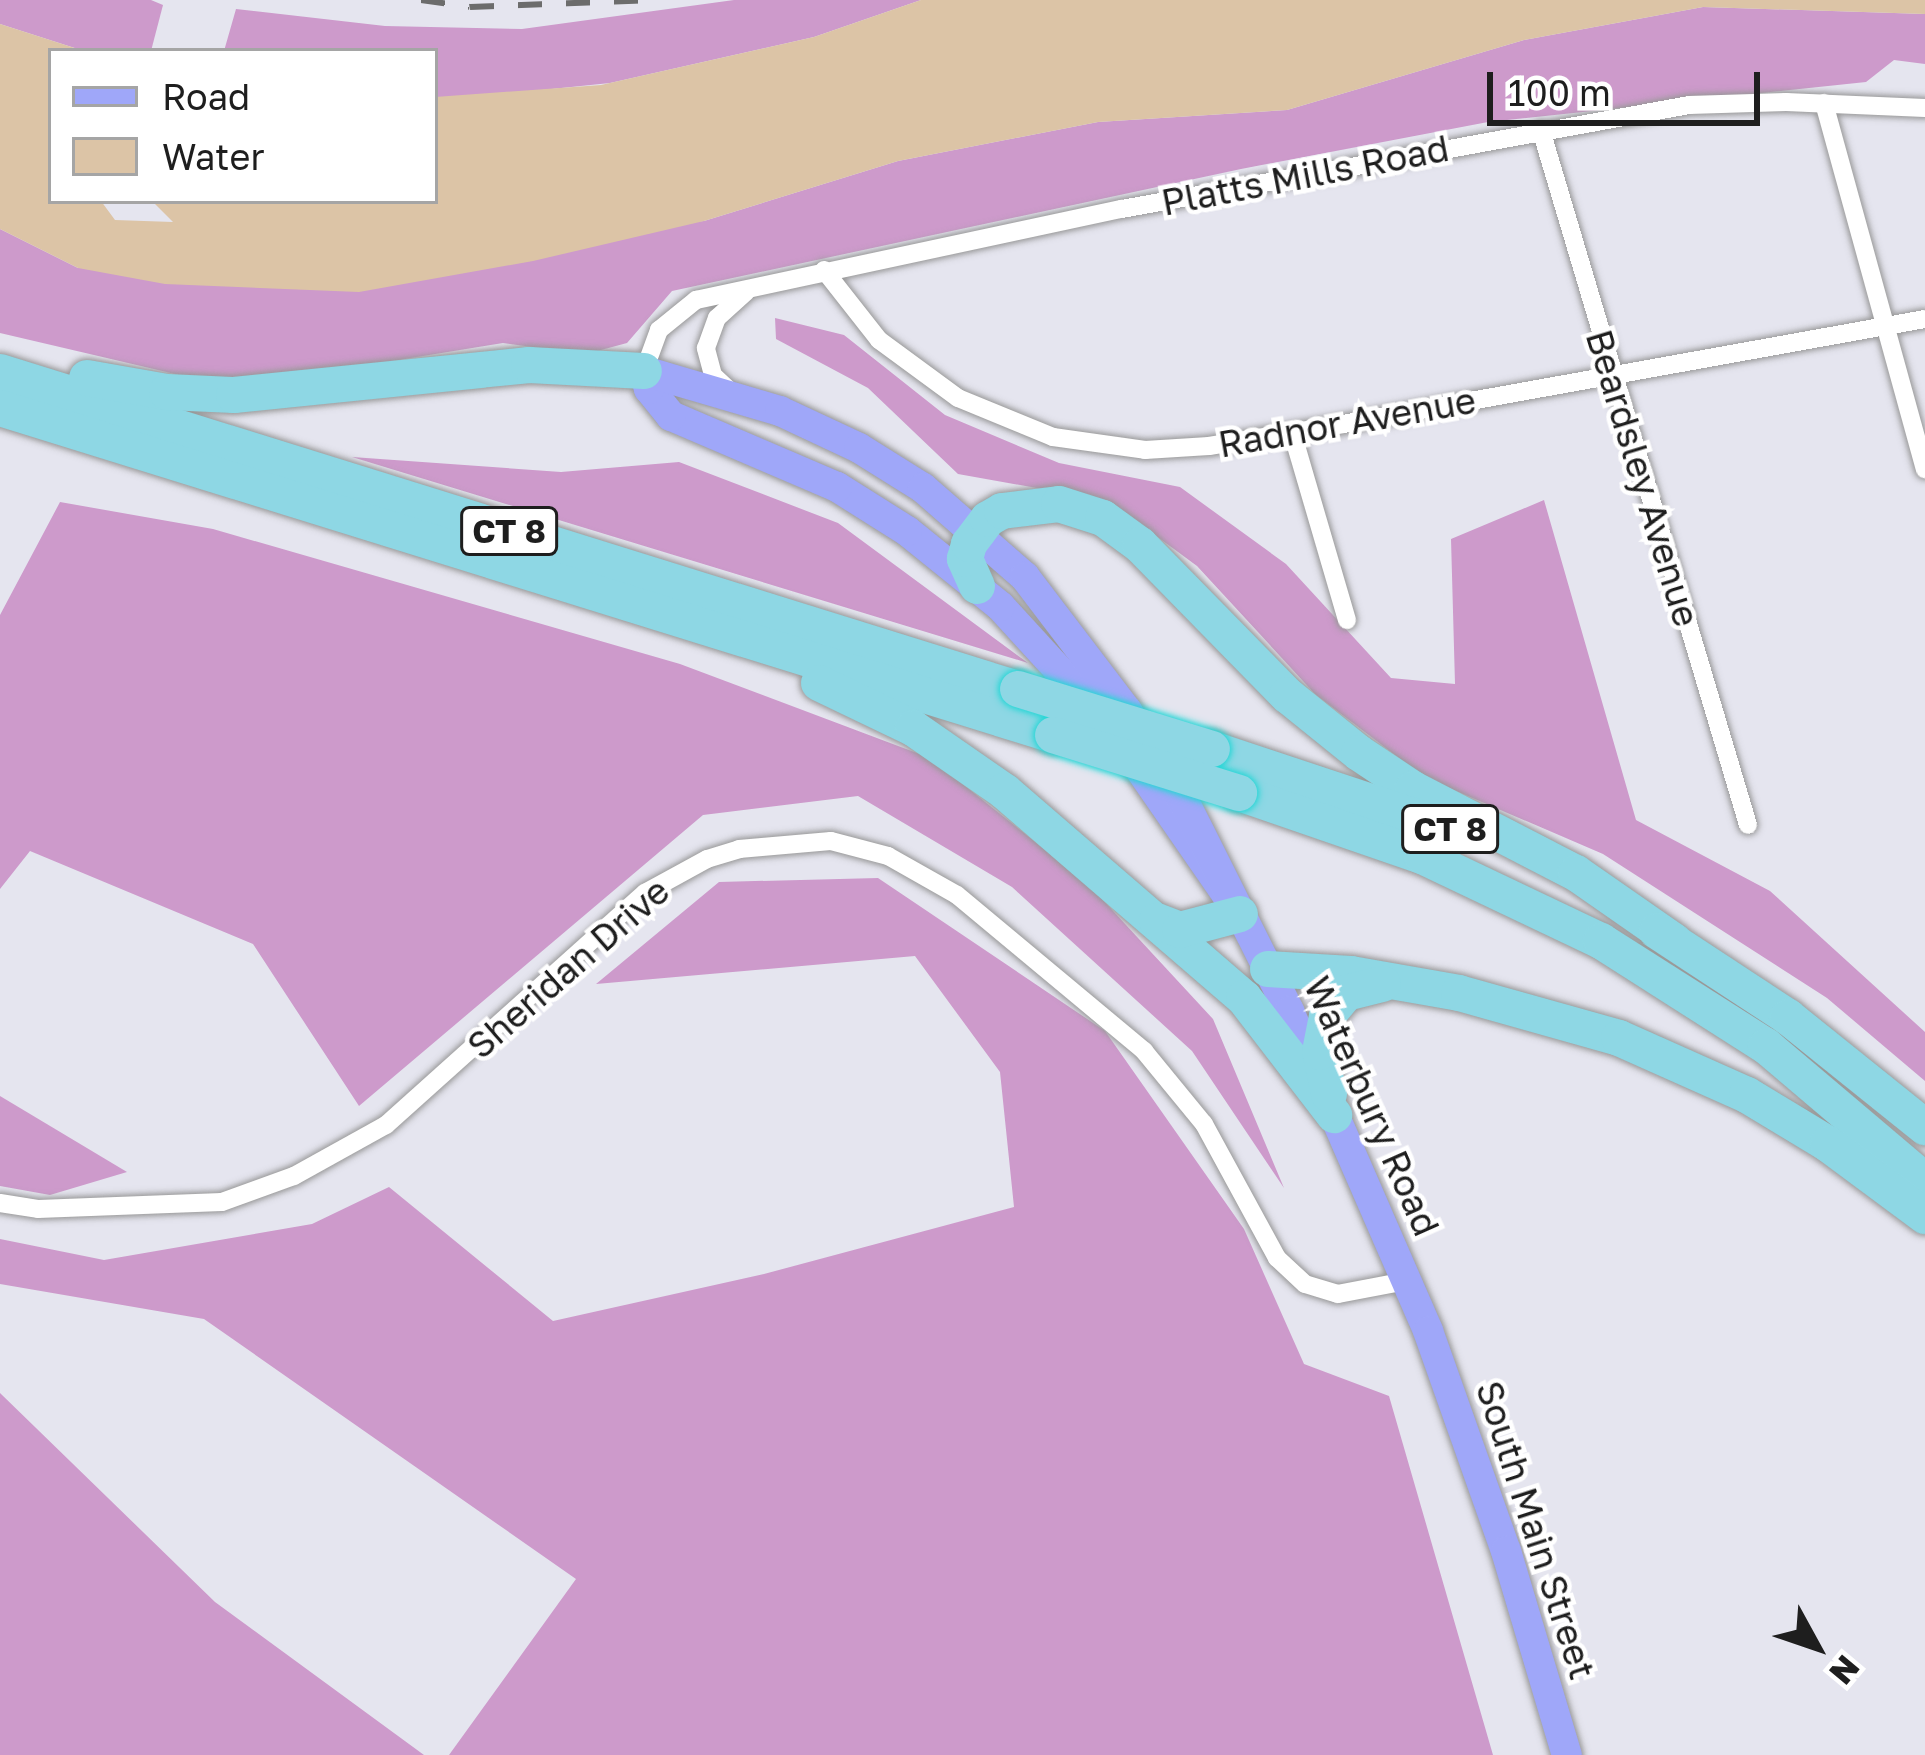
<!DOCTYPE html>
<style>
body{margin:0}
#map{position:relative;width:1925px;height:1755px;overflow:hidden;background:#e5e5ef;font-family:"Golos Text",sans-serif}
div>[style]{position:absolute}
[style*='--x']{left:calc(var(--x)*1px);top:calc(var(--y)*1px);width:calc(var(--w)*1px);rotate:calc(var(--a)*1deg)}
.forest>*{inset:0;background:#cd9acb}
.water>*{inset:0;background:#dcc4a6}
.roads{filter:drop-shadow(0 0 3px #989898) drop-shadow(0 0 3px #989898)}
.minor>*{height:18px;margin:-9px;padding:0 9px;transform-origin:9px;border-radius:9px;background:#fff}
.primary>*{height:30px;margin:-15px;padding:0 15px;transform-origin:15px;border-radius:15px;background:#9fa7f9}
.motorway>*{height:36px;margin:-18px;padding:0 18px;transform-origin:18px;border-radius:18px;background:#8ed7e4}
.rail>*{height:6px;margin-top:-3px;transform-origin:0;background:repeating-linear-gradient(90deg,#6c6c6c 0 24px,transparent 0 48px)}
.bridges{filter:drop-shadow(0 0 3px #28d6d6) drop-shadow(0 0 3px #28d6d6)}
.motorway-bridge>*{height:36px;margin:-18px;padding:0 18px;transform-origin:18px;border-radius:18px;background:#8ed7e4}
span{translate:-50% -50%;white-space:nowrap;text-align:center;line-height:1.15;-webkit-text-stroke:9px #fff;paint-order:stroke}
.shield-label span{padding:3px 9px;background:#fff;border:3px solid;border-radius:9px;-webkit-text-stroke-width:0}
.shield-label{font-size:33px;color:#1e1e1e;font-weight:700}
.street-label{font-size:36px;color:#1e1e1e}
.legend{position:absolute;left:48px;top:48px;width:390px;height:156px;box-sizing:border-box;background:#fff;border:3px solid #a5a5a5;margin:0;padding:15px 21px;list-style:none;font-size:36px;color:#1e1e1e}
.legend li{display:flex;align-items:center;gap:24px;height:60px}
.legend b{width:60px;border:3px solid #a5a5a5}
.north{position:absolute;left:1757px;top:1587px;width:120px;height:120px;-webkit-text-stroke:9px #fff;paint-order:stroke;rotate:130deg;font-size:33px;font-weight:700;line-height:48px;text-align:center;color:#1e1e1e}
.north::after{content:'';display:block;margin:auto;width:42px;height:54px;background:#1e1e1e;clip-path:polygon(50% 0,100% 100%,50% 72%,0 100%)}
.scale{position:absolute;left:1487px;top:72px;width:273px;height:54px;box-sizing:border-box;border:6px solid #1e1e1e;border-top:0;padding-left:15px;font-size:36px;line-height:42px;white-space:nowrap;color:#1e1e1e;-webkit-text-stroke:9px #fff;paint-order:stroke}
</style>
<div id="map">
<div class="forest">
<div style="clip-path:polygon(0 0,151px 0,163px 5px,151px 51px,84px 51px,0 24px)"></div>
<div style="clip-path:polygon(734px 0,921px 0,814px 37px,610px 83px,454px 99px,435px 97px,435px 51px,224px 51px,236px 9px,385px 26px,522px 29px)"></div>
<div style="clip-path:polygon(1703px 7px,1925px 14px,1925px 64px,1894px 60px,1866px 82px,1488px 122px,1241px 169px,672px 291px,627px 343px,586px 354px,503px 343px,294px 377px,205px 381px,0 333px,0 229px,78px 268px,704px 221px,898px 161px,1098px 122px,1287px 110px,1524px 40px)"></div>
<div style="clip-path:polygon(775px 318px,844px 335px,945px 415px,1059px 463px,1180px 487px,1286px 564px,1391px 678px,1455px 684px,1451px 539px,1544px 500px,1636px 820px,1770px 891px,1925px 1032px,1925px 1081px,1827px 998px,1603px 854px,1424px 777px,1315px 694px,1197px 566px,1109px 501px,958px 474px,868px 388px,776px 339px)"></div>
<div style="clip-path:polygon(352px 457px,561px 472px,679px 462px,838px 523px,1028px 663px)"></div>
<div style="clip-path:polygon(60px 502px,213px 529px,680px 664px,930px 758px,1089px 885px,1213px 1019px,1284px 1188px,1192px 1051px,1012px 887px,858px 796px,703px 815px,359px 1106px,253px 944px,30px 851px,0 889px,0 615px)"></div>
<div style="clip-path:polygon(878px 878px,1105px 1031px,1244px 1229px,1304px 1364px,1389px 1396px,1493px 1755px,449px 1755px,576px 1579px,204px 1319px,0 1284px,0 1239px,104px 1260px,312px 1224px,389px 1187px,553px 1321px,764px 1274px,1014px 1207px,1000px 1072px,915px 956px,596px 984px,719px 882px)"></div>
<div style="clip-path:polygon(0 1096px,127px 1172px,50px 1195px,0 1186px)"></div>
<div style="clip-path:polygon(0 1393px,215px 1602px,424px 1755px,0 1755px)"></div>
</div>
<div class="water">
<div style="clip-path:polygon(921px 0,1925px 0,1925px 14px,1703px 7px,1524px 40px,1287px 110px,1098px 122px,898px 161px,704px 221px,533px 261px,359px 292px,165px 284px,78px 268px,0 229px,0 24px,84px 51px,51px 51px,51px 201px,101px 201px,115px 220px,173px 222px,152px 201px,435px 201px,435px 97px,601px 85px,814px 37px)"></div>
</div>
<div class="roads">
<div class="minor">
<div style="--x:1824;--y:103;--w:380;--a:74.6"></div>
<div style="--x:1541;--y:130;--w:725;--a:73.41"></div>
<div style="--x:824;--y:270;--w:89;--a:51.8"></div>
<div style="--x:879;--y:340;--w:98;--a:36.3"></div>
<div style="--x:958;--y:398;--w:103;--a:22.3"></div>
<div style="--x:1053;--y:437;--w:93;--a:8"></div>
<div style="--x:1145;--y:450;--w:64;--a:-3.6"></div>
<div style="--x:1209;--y:446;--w:136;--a:-9.3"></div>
<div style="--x:1343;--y:424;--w:591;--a:-10.23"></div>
<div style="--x:644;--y:371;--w:44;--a:-69.9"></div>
<div style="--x:659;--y:330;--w:48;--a:-39"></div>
<div style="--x:696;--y:300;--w:436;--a:-12.1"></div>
<div style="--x:1122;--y:209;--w:576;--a:-10.39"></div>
<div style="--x:1689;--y:105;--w:97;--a:-1.8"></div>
<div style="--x:1786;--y:102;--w:139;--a:2.5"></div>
<div style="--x:730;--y:391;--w:23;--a:-137"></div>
<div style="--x:713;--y:375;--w:28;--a:-105"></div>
<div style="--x:706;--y:348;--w:32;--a:-70"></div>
<div style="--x:717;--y:318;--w:39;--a:-42"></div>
<div style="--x:1292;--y:432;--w:196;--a:73.7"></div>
<div style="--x:0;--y:1203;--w:38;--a:9"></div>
<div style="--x:38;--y:1209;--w:184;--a:-2.2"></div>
<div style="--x:222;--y:1202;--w:77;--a:-19.9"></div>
<div style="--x:294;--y:1176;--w:105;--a:-29"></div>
<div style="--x:386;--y:1125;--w:348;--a:-41.9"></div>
<div style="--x:645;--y:893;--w:71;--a:-28.7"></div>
<div style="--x:707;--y:859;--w:34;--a:-17"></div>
<div style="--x:739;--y:849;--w:92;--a:-5"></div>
<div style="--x:831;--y:841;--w:59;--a:14.7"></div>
<div style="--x:888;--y:856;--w:79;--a:29.5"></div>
<div style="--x:957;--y:895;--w:244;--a:39.8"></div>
<div style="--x:1144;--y:1051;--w:94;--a:50.6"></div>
<div style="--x:1204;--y:1124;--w:153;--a:61.4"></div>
<div style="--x:1277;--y:1258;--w:38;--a:43"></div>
<div style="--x:1305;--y:1284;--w:34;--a:17"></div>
<div style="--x:1338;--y:1294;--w:69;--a:-10.8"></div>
</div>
<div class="primary">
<div style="--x:1240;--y:914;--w:230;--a:-124.7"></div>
<div style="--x:1109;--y:725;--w:161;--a:-132.5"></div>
<div style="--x:1000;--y:606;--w:119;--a:-141.1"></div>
<div style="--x:907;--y:531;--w:83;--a:-147.8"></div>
<div style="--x:837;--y:487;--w:181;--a:-156.8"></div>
<div style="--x:671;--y:416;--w:35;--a:-129"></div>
<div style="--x:649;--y:389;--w:19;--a:-106"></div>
<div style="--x:644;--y:371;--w:142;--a:16.4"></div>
<div style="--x:780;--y:411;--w:87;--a:25.1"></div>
<div style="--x:859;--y:448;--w:75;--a:32"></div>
<div style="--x:923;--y:488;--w:135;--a:41.1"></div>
<div style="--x:1025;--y:577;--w:168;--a:52.7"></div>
<div style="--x:1127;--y:711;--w:111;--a:57.9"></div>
<div style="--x:1186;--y:805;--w:230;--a:63.4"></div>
<div style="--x:1289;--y:1011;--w:349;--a:66.5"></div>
<div style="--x:1428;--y:1331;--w:233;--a:70.5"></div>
<div style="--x:1506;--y:1551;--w:213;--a:73.4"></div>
</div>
<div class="motorway">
<div style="--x:0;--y:372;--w:1066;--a:17.3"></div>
<div style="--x:87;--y:378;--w:81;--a:9.9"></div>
<div style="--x:167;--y:392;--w:67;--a:2.6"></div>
<div style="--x:234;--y:395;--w:297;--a:-5.8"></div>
<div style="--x:529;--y:365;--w:115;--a:3"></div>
<div style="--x:0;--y:408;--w:1103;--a:17.25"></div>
<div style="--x:977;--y:586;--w:30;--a:-114"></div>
<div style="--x:965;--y:559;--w:16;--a:-75"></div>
<div style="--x:969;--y:544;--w:31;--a:-53"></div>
<div style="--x:988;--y:519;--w:16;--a:-30"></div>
<div style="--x:1002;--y:511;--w:57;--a:-7"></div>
<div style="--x:1059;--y:504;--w:46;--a:17.7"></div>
<div style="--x:1103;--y:518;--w:46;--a:36.1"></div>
<div style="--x:1140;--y:545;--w:210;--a:45.6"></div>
<div style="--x:1287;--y:695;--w:92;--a:38.9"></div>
<div style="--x:1359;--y:753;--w:65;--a:33.7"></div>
<div style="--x:1413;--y:789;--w:183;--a:27.3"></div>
<div style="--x:1576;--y:873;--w:119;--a:34.8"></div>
<div style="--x:819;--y:683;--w:104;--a:25.6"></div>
<div style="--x:913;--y:728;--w:111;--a:34.7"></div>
<div style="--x:1004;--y:791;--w:317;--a:40.8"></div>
<div style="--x:1244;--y:998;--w:148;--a:52.4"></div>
<div style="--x:1212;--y:749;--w:241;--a:18.4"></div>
<div style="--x:1239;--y:793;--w:194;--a:19"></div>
<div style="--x:1422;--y:856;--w:198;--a:25.4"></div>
<div style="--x:1601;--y:941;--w:196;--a:32.5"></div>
<div style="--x:1766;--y:1046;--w:209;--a:40.3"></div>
<div style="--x:1157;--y:921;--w:25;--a:21"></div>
<div style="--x:1180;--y:930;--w:62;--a:-14.9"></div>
<div style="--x:1657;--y:931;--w:157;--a:33.3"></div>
<div style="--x:1788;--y:1017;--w:176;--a:38.8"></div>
<div style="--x:1268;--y:969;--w:83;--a:3.4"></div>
<div style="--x:1351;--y:974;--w:110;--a:10"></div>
<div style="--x:1459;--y:993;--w:166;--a:15.7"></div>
<div style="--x:1619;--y:1038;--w:140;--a:24"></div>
<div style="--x:1747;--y:1095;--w:95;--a:31.2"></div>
<div style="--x:1828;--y:1144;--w:121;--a:36.6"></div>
<div style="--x:1329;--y:1094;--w:43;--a:-102.1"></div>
<div style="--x:1320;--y:1052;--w:37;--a:-79"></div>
<div style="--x:1327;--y:1016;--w:30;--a:-50"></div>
<div style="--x:1346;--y:993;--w:38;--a:-14"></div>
</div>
</div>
<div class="rail">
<div style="--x:421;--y:0;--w:49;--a:8.1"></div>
<div style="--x:470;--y:7;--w:185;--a:-2.2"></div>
</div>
<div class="bridges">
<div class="motorway-bridge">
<div style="--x:1018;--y:689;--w:203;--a:17.2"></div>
<div style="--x:1053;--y:735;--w:195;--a:17.3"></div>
</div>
</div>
<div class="shield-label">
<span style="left:509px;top:531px">CT 8</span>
<span style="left:1450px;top:829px">CT 8</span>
</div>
<div class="street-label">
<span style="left:1305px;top:175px;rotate:-11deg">Platts Mills Road</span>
<span style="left:1347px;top:422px;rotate:-10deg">Radnor Avenue</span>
<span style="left:1643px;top:478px;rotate:73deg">Beardsley Avenue</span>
<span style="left:568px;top:968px;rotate:-41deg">Sheridan Drive</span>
<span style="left:1372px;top:1106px;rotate:66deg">Waterbury Road</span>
<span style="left:1536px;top:1530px;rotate:72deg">South Main Street</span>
</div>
<ul class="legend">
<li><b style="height:15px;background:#9fa7f9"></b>Road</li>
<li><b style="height:33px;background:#dcc4a6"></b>Water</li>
</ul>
<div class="north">N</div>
<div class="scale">100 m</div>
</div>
